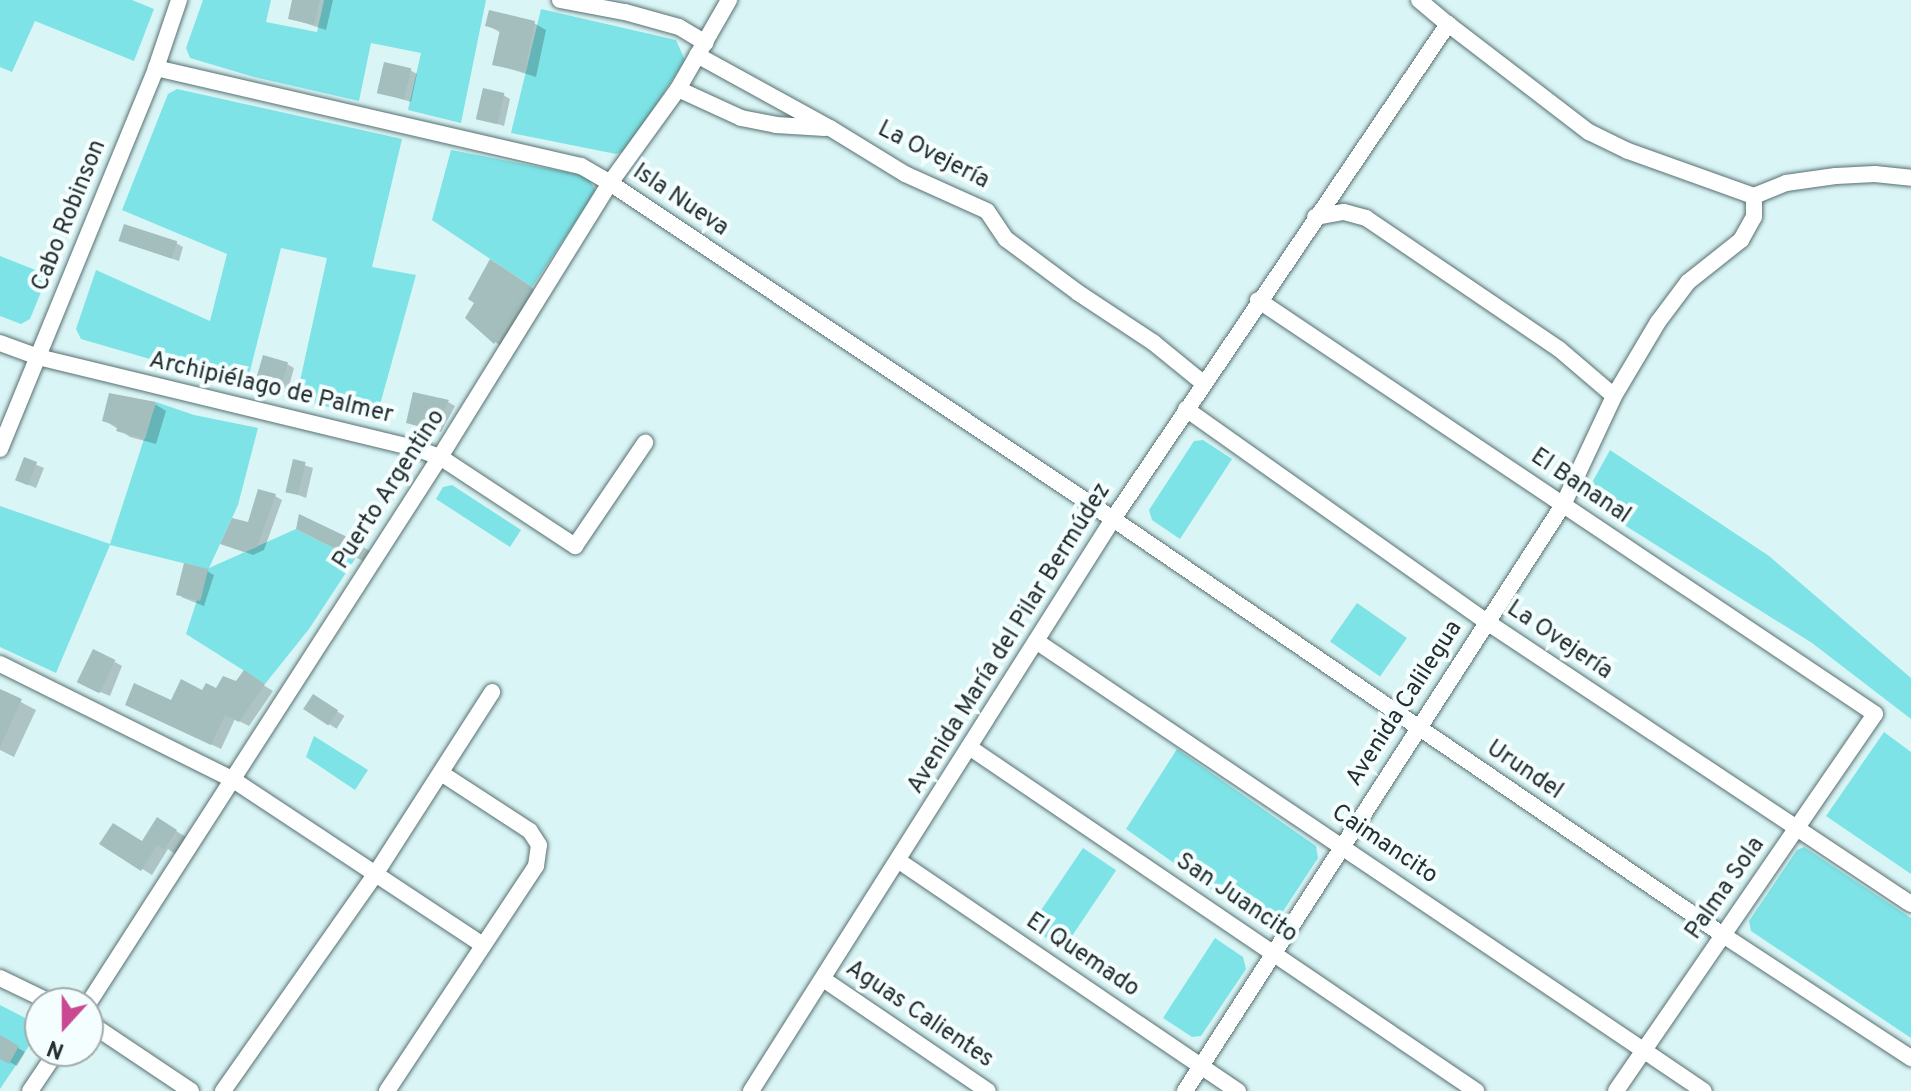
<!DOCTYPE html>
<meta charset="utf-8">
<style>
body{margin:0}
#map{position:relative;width:1911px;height:1091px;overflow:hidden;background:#daf5f6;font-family:Overpass,sans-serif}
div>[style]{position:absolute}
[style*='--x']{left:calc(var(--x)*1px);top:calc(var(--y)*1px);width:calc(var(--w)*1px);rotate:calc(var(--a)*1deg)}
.green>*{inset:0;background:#7ee3e6;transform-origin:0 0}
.shadow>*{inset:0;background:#0003;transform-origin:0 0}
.building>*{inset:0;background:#a4bebe;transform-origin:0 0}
.roads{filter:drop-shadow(0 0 2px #587071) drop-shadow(0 0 2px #587071)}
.street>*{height:16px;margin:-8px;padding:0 8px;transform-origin:8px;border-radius:8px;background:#fff}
span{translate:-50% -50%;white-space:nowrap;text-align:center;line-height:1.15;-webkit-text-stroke:8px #f4feff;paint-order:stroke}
.street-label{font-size:24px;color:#242e2f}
.north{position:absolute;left:24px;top:987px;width:80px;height:80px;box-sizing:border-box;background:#f4feff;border:2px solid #a1abac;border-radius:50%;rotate:201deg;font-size:22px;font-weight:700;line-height:32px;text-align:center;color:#242e2f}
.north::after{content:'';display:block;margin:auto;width:28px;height:36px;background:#c94891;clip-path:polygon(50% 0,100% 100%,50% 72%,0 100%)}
</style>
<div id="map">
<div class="green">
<div style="clip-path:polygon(0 0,132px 0,154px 9px,134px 61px,35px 21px,12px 72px,0 67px)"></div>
<div style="clip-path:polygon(203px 0,271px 0,266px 22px,317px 32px,324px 0,486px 0,461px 123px,408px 110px,421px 53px,371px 43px,359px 101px,254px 77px,190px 58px,186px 48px)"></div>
<div style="clip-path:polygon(541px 9px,676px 40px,685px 60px,627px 150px,616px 154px,511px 133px)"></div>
<div style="clip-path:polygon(177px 89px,402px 139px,372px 267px,416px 275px,376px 419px,296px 399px,327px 258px,281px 248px,246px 387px,81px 339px,76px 329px,96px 270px,210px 321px,227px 254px,122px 210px,168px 94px)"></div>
<div style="clip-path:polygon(451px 150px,587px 176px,596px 191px,532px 287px,432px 220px)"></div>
<div style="clip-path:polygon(0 256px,48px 275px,30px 319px,21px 324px,0 316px)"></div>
<div style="clip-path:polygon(156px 402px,194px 415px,258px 428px,238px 505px,209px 568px,296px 529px,355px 559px,309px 629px,265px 684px,186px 634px,207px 569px,110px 545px,56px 673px,0 647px,0 506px,110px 544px)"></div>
<div style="clip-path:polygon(1203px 440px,1232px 459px,1180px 539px,1152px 520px,1149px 510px,1194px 441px)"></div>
<div style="clip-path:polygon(1610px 450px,1769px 556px,1911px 678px,1911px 719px,1812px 643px,1583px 499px)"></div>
<div style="clip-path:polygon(452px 485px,521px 530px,510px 547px,436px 499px,443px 487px)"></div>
<div style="left:1357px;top:603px;width:61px;height:47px;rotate:35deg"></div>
<div style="clip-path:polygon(1884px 732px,1911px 752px,1911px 874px,1826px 816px)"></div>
<div style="clip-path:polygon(314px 736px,368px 770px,355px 790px,306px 757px)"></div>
<div style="clip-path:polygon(1177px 749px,1316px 846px,1318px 858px,1274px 925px,1264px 927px,1126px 829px)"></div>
<div style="clip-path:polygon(1804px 847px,1911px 918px,1911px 1038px,1751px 931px,1749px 921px,1797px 850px)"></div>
<div style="left:1083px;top:848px;width:40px;height:95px;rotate:34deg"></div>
<div style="clip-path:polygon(1215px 938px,1243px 957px,1246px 969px,1201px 1036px,1192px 1037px,1163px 1018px)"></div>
<div style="clip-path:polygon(0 1005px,35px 1023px,37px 1034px,0 1089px)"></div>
</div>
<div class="shadow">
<div style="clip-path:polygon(294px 0,333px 0,326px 30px,290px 18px)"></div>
<div style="clip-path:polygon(534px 23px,546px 30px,536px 77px,494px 64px,501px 33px,487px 25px)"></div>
<div style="clip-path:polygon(410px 70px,417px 74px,411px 102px,379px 92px)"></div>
<div style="clip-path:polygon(503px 95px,510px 99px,504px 126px,478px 118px)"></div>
<div style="clip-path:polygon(176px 243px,183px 247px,179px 261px,128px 244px)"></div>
<div style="clip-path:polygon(501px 267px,541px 294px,505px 348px,495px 342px)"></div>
<div style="clip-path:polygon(287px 364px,294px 368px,287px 393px,260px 384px)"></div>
<div style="clip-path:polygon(448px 402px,455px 406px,441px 432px,408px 422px)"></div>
<div style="clip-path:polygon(155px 404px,166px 411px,156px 444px,130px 437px,104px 420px)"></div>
<div style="clip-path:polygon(25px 460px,44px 468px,36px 488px,24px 483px)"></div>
<div style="clip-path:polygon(295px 462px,313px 468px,306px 498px,288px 491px)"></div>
<div style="clip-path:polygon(275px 496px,282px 500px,264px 550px,253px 555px,222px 543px,250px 524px)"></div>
<div style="clip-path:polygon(300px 517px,363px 547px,370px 551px,363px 561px,306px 532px)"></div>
<div style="clip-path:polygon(207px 571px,214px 575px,204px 606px,181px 597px)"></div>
<div style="clip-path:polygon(115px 662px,122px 666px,110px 696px,88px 687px)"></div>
<div style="clip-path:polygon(244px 673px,273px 691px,249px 726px,235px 719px,221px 749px,137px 709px,172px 703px,236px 683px)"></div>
<div style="clip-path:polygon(0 691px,36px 710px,14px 757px,0 750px)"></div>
<div style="left:314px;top:697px;width:36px;height:15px;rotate:32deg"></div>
<div style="clip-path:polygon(158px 820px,186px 837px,175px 854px,168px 849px,152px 875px,102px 844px,142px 843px)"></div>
<div style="clip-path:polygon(1px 1038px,25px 1052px,17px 1066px,0 1057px)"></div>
</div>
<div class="building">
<div style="clip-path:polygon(292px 0,320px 0,314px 25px,288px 19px)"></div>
<div style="clip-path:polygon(489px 10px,535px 21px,525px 72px,492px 65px,500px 30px,485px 26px)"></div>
<div style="left:384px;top:62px;width:28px;height:32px;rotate:13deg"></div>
<div style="left:483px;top:88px;width:22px;height:32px;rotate:13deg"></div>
<div style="left:124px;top:224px;width:56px;height:18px;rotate:18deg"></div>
<div style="clip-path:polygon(490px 259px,532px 287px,494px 344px,465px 318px,474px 303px,468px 299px)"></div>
<div style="left:263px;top:355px;width:26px;height:30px;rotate:16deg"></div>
<div style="clip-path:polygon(413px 392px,449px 400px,433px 430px,406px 423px)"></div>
<div style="clip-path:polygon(109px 393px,156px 402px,145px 439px,116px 431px,118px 426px,102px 421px)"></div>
<div style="left:24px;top:457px;width:14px;height:25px;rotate:21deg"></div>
<div style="left:293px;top:459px;width:13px;height:34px;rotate:13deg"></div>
<div style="clip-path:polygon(258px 489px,276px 494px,257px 547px,244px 552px,220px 544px,232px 518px,248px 522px)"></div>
<div style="clip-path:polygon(299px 514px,364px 545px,355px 559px,296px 529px)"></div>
<div style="left:184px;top:563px;width:25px;height:33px;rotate:14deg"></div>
<div style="left:93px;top:649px;width:25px;height:37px;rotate:26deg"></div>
<div style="clip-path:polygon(244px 670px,265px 684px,239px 722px,225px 715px,211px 745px,125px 705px,134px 683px,171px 700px,181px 679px,202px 690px,206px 683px,216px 688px,223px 676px,236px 681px)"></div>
<div style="clip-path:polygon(0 689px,22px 699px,0 747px)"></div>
<div style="left:313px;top:694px;width:30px;height:18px;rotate:33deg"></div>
<div style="clip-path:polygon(157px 817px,177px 830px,164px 850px,157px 845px,141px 871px,99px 844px,113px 823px,142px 841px)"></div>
<div style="clip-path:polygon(0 1035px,19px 1046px,9px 1064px,0 1059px)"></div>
</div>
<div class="roads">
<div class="street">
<div style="--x:560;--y:0;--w:66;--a:10.5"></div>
<div style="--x:625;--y:12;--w:56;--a:15.5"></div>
<div style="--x:679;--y:27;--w:31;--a:31"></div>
<div style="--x:1419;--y:0;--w:38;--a:40"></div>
<div style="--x:697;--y:55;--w:152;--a:28.8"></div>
<div style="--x:830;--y:128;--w:88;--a:31.5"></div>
<div style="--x:905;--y:174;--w:90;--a:24.3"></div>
<div style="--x:987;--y:211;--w:34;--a:56"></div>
<div style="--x:1006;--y:239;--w:89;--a:36.7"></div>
<div style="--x:1077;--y:292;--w:92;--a:33.5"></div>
<div style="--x:1154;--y:343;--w:63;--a:39.2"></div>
<div style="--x:156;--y:68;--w:436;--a:13"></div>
<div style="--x:581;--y:166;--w:34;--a:30"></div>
<div style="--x:610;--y:183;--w:605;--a:33.74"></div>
<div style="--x:1113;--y:519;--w:738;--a:34.29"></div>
<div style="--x:1723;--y:935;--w:225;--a:33.2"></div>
<div style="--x:678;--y:89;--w:69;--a:24.7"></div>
<div style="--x:741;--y:118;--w:36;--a:11"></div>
<div style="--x:776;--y:125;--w:49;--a:3.5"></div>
<div style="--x:1315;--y:217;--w:29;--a:-10"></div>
<div style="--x:1344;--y:212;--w:23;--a:15"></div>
<div style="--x:1366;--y:218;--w:233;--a:34.2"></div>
<div style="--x:1559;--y:349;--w:72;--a:40.5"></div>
<div style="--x:1258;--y:300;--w:743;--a:33.86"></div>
<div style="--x:1875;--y:714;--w:457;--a:124.5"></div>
<div style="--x:0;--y:343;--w:40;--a:20.2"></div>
<div style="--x:38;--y:357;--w:388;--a:13.6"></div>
<div style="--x:415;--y:448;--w:27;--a:20"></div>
<div style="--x:440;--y:457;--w:162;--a:33.4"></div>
<div style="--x:575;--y:546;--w:125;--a:-55.8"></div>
<div style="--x:1186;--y:409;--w:369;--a:35.3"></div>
<div style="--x:1487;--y:622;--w:509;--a:33.63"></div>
<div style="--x:0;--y:449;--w:412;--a:-67.7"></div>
<div style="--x:156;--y:68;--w:72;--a:-71.3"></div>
<div style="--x:1036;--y:641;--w:805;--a:33.97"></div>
<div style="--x:0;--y:664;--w:259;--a:26.4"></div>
<div style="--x:232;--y:779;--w:301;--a:33.5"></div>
<div style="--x:969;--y:747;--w:613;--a:34.16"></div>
<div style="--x:899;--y:861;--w:410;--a:34.2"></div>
<div style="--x:0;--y:978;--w:58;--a:25.7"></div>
<div style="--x:823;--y:979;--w:199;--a:34.2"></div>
<div style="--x:88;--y:1004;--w:650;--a:-57.24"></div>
<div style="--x:440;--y:457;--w:322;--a:-58.2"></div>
<div style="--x:610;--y:183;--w:116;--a:-54.1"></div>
<div style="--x:678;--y:89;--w:103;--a:-60.2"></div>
<div style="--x:88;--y:1022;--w:124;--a:33.8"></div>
<div style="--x:30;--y:1091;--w:48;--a:-56"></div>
<div style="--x:223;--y:1091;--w:266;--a:-54.9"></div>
<div style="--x:376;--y:873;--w:215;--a:-57.3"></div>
<div style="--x:387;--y:1091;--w:270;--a:-56.5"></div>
<div style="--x:536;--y:866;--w:21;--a:-82"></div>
<div style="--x:539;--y:845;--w:17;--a:-123"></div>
<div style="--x:530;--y:831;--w:106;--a:-146.9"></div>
<div style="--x:751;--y:1091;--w:677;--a:-57.67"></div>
<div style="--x:1113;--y:519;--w:598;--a:-55.91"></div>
<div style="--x:1448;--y:24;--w:178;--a:37.5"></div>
<div style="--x:1589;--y:132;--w:43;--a:26"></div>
<div style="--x:1628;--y:151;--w:134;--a:19.7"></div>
<div style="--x:1185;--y:1091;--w:697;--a:-57.18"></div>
<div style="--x:1563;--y:505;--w:120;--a:-64.9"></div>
<div style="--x:1614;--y:396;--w:86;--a:-59.3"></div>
<div style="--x:1658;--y:322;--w:50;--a:-53.1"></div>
<div style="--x:1688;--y:282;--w:68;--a:-38.4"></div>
<div style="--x:1741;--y:240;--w:26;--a:-61"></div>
<div style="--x:1754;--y:217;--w:21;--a:-90"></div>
<div style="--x:1754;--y:196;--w:35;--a:-22"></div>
<div style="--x:1786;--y:183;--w:50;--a:-8"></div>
<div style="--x:1836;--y:176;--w:39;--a:-3"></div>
<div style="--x:1875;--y:174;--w:36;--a:6"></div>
</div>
</div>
<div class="street-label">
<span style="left:933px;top:156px;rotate:27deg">La Ovejería</span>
<span style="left:680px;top:201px;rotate:34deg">Isla Nueva</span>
<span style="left:70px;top:216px;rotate:-68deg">Cabo Robinson</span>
<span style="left:271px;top:389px;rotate:13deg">Archipiélago de Palmer</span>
<span style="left:1580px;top:487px;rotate:34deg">El Bananal</span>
<span style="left:390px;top:490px;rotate:-57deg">Puerto Argentino</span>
<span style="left:1010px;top:639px;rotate:-58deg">Avenida María del Pilar Bermúdez</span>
<span style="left:1559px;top:641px;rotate:34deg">La Ovejería</span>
<span style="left:1405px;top:704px;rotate:-57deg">Avenida Calilegua</span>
<span style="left:1524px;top:771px;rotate:34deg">Urundel</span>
<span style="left:1384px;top:845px;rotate:34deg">Caimancito</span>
<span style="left:1726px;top:889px;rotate:-55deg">Palma Sola</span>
<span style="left:1236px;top:899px;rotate:34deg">San Juancito</span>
<span style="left:1082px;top:956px;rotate:34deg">El Quemado</span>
<span style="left:919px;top:1015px;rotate:34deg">Aguas Calientes</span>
</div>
<div class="north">N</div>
</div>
